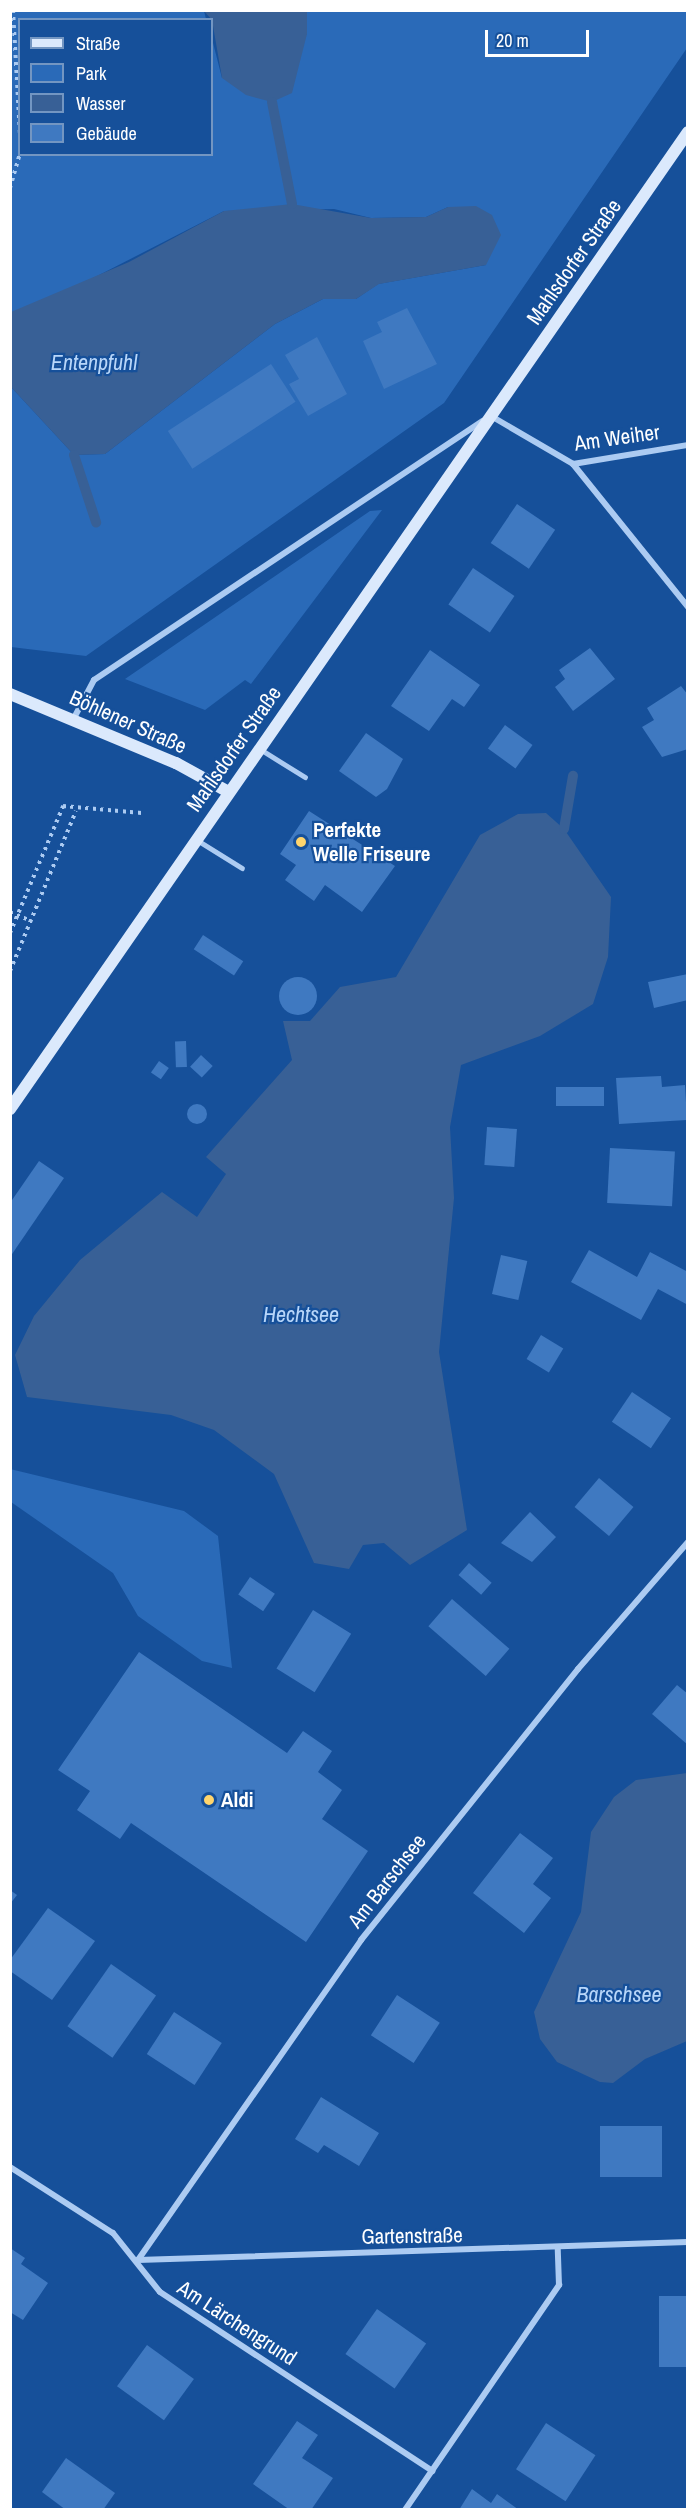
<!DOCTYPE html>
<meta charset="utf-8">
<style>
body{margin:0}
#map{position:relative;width:698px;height:2520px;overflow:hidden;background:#16509a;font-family:"Archivo Narrow",sans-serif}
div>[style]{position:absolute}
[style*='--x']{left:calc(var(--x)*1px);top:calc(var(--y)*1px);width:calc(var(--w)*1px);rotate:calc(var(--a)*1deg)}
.green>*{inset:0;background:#2a6ab8}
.water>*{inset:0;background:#386096}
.stream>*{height:10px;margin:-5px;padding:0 5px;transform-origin:5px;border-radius:5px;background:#386096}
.building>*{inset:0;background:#3f79c1;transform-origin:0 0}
.round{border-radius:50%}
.path>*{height:4px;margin-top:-2px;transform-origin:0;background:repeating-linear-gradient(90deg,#accbf2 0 3px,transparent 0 7.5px)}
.lane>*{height:4.5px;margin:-2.25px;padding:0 2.25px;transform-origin:2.25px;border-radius:2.25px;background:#accbf2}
.street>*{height:6px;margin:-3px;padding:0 3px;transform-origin:3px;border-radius:3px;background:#accbf2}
.secondary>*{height:12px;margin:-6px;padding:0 6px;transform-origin:6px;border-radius:6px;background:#dbe9fc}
.dots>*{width:16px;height:16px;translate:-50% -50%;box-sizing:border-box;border:3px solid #16509a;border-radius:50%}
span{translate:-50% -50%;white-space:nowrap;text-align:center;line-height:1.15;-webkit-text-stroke:4.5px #16509a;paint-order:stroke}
.street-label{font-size:21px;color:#fff}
.poi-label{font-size:21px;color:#fff;font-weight:700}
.left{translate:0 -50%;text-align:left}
.water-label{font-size:22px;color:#b8d6f9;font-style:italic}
.frame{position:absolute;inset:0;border:12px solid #fff;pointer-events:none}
.legend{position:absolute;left:18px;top:18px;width:195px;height:138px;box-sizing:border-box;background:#16509a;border:2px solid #7396c2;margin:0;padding:8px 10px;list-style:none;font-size:18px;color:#fff}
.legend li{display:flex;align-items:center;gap:12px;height:30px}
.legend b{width:30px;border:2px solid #7396c2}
.scale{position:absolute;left:485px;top:30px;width:104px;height:27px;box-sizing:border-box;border:3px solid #fff;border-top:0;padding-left:8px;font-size:18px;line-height:21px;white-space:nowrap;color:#fff;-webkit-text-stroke:4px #16509a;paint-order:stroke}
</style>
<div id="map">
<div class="green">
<div style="clip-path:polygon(11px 11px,204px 11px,206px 19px,20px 20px,20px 154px,212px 154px,212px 39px,222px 78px,307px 34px,307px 11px,687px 11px,687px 48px,444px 403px,86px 656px,11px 647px,11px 387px,74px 455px,105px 454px,275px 324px,323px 299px,356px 299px,378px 284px,486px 265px,448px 207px,426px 217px,371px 218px,334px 209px,224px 211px,64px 293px,11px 314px)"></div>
<div style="clip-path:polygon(382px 510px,251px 684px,245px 680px,205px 710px,125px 679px,370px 511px)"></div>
<div style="clip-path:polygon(10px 1469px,184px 1511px,218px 1536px,232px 1668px,202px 1661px,138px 1616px,113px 1573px,11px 1502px)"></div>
</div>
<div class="water">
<div style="clip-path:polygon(204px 11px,307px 11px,307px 34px,292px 93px,272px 102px,246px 95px,222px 78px,212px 20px)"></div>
<div style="clip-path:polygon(292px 204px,371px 218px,426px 217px,448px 207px,476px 206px,492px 215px,501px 235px,486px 265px,379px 284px,356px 299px,323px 299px,275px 324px,105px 454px,74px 455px,11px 387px,11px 312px,129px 262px,224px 211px)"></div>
<div style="clip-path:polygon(546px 813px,564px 829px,611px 897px,608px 957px,593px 1004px,540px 1036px,461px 1065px,450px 1127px,454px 1198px,439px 1352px,467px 1530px,410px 1565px,384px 1543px,363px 1545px,349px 1569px,314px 1563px,274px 1474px,214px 1430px,171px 1415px,27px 1397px,15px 1355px,34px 1316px,80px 1260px,162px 1192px,197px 1217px,226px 1174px,206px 1157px,292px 1060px,283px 1021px,310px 1021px,340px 987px,396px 977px,480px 835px,518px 814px)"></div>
<div style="clip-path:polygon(687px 1773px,687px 2041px,645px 2059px,613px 2083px,600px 2082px,557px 2062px,540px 2039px,534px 2012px,581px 1912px,591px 1832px,614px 1797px,636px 1780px)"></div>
</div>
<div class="stream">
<div style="--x:272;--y:102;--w:104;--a:78.9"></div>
<div style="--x:74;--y:455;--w:71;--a:71.8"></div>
<div style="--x:564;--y:829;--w:54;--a:-80.4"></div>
</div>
<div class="building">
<div style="clip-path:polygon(407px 308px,437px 364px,384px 389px,363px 341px,382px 332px,377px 322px)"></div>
<div style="clip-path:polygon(317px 337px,347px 394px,308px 416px,289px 384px,299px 379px,285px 355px)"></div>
<div style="left:271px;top:364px;width:45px;height:123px;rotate:57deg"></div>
<div style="left:517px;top:504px;width:46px;height:47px;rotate:34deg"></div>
<div style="left:473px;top:568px;width:50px;height:44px;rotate:34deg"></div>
<div style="clip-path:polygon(590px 648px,615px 679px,573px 711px,555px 687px,565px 679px,559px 670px)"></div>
<div style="clip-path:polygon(430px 650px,480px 685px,464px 707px,452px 699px,429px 731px,391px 706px)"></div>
<div style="clip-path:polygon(681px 686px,688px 695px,688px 749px,662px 757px,642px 727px,654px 720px,647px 708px)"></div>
<div style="left:505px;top:725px;width:34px;height:29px;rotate:36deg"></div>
<div style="clip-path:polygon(366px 733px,403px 759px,387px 789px,376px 797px,339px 771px)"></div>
<div style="clip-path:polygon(309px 811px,395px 866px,362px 912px,325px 885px,314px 901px,285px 880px,296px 865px,280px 854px)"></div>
<div style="left:203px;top:935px;width:48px;height:17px;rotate:33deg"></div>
<div style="clip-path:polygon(688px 974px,688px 1000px,654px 1008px,648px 982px)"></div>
<div class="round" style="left:279px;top:977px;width:38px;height:38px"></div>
<div style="left:186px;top:1041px;width:26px;height:11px;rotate:88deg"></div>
<div style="left:201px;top:1055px;width:16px;height:16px;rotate:43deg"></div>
<div style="left:159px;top:1061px;width:12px;height:14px;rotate:35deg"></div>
<div style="clip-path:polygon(661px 1076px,662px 1087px,685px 1085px,687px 1120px,619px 1124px,616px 1078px)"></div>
<div style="left:556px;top:1087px;width:48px;height:19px"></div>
<div class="round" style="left:187px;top:1104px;width:20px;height:20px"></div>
<div style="left:487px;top:1127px;width:30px;height:38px;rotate:4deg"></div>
<div style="left:610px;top:1148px;width:65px;height:55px;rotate:3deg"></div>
<div style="clip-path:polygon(39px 1161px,64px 1178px,10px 1257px,10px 1203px)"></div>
<div style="clip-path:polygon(589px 1250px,637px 1277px,650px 1252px,688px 1272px,688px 1305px,658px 1289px,641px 1320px,571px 1282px)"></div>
<div style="left:501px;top:1255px;width:27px;height:40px;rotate:13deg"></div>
<div style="left:541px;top:1335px;width:26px;height:28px;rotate:31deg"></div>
<div style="left:632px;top:1392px;width:47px;height:36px;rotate:34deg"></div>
<div style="left:599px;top:1478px;width:45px;height:38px;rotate:40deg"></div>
<div style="clip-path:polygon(530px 1512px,556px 1537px,532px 1562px,501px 1543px)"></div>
<div style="left:469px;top:1563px;width:30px;height:16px;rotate:41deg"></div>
<div style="left:250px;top:1577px;width:30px;height:21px;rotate:34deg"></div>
<div style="left:452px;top:1599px;width:76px;height:36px;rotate:41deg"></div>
<div style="left:313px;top:1610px;width:45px;height:69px;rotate:32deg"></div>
<div style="clip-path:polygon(139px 1652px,287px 1753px,303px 1731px,332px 1751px,318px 1772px,342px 1790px,322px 1819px,368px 1851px,306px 1942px,131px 1823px,120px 1839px,77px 1810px,90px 1791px,58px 1770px)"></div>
<div style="clip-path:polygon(677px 1685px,688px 1694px,688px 1745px,652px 1714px)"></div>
<div style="clip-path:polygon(520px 1833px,553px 1858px,533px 1884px,551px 1898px,524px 1933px,473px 1893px)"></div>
<div style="clip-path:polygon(10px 1890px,17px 1895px,10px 1904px)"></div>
<div style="clip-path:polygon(48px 1908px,95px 1941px,52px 2000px,10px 1971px,10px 1960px)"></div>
<div style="left:111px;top:1964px;width:55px;height:76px;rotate:35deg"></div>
<div style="left:397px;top:1995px;width:51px;height:48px;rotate:33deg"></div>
<div style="left:174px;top:2012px;width:57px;height:50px;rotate:33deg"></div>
<div style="clip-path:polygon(321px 2097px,379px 2133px,359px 2166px,324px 2145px,318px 2153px,295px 2139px)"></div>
<div style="left:600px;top:2126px;width:62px;height:51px"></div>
<div style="clip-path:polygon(10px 2248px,25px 2258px,21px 2264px,48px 2283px,23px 2320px,10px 2312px)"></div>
<div style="left:688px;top:2296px;width:71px;height:29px;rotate:90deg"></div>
<div style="left:377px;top:2309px;width:60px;height:55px;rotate:35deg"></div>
<div style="left:147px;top:2345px;width:58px;height:51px;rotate:36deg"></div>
<div style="clip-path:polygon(297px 2421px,318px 2435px,302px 2458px,333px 2478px,311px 2510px,290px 2510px,253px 2484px)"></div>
<div style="left:546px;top:2423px;width:59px;height:55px;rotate:33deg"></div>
<div style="clip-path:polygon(66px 2458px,115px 2493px,103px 2510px,66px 2510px,42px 2492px)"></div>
<div style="clip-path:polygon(472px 2489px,491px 2503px,497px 2494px,519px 2510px,459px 2510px)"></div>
</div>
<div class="path">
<div style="--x:13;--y:10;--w:127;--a:86.8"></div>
<div style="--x:10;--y:188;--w:35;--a:-74"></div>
<div style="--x:10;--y:638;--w:1;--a:90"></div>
<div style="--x:10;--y:912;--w:23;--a:23"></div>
<div style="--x:10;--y:933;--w:138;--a:-67.3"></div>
<div style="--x:63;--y:806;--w:79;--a:5.1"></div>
<div style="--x:10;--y:971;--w:173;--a:-67.6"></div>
</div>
<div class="lane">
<div style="--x:260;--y:749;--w:53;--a:31.9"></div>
<div style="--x:197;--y:840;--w:53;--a:31.9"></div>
</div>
<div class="street">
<div style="--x:491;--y:416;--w:95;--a:30.3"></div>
<div style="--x:573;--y:464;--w:117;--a:-9.4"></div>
<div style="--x:573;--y:464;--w:184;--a:51.2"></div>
<div style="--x:74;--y:718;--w:43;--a:-62.2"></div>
<div style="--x:94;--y:680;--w:467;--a:-33.7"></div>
<div style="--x:10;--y:2167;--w:122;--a:32.7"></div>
<div style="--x:113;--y:2233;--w:75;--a:51.5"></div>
<div style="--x:160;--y:2292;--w:326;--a:33.3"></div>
<div style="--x:138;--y:2260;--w:390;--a:-55.1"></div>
<div style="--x:361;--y:1940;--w:347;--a:-51.3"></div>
<div style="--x:578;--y:1669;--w:168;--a:-49.1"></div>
<div style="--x:138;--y:2260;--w:550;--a:-1.87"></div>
<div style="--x:405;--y:2510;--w:273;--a:-55.6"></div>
<div style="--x:559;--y:2285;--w:37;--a:-92"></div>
</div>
<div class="secondary">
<div style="--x:10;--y:694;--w:180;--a:22.6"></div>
<div style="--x:176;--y:763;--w:58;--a:28.8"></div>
<div style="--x:10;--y:1109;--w:1189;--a:-55.24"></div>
</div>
<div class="dots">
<div style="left:301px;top:842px;background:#ffd56d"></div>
<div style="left:209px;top:1800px;background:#ffd56d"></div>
</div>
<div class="street-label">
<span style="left:574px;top:262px;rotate:-55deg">Mahlsdorfer Straße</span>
<span style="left:617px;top:438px;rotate:-8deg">Am Weiher</span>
<span style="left:128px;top:722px;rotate:24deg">Böhlener Straße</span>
<span style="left:234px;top:749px;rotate:-55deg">Mahlsdorfer Straße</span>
<span style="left:387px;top:1881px;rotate:-52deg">Am Barschsee</span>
<span style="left:412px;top:2236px;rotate:-1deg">Gartenstraße</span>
<span style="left:237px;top:2323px;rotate:33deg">Am Lärchengrund</span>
</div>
<div class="poi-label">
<span class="left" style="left:313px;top:842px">Perfekte<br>Welle Friseure</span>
<span class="left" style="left:221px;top:1800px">Aldi</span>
</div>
<div class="water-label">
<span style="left:94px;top:363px">Entenpfuhl</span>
<span style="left:301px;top:1315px">Hechtsee</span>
<span style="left:619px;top:1995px">Barschsee</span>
</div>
<div class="frame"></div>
<ul class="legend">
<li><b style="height:8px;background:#dbe9fc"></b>Straße</li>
<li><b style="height:16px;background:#2a6ab8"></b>Park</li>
<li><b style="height:16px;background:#386096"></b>Wasser</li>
<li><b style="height:16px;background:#3f79c1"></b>Gebäude</li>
</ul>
<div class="scale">20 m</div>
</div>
